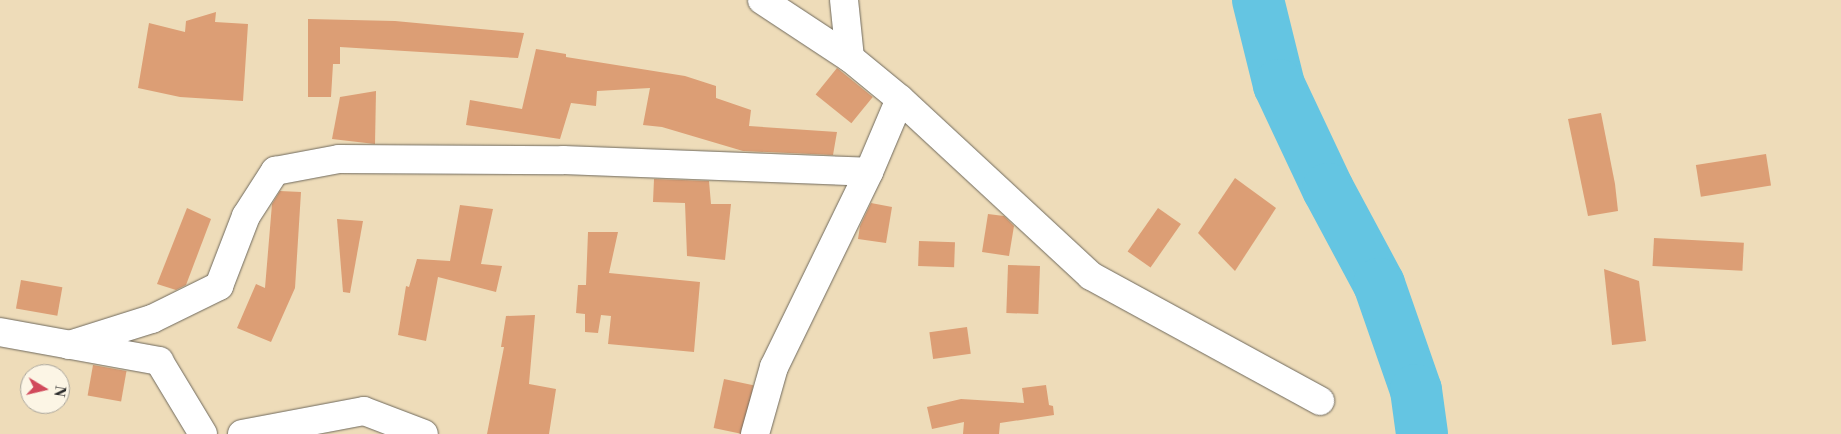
<!DOCTYPE html>
<style>
body{margin:0}
#map{position:relative;width:1841px;height:434px;overflow:hidden;background:#eedcb9;font-family:"Libre Bodoni",serif}
div>[style]{position:absolute}
[style*='--x']{left:calc(var(--x)*1px);top:calc(var(--y)*1px);width:calc(var(--w)*1px);rotate:calc(var(--a)*1deg)}
.river>*{height:52px;margin:-26px;padding:0 26px;transform-origin:26px;border-radius:26px;background:#64c5e2}
.building>*{inset:0;background:#dc9e75;transform-origin:0 0}
.roads{filter:drop-shadow(0 0 1px #6f695d) drop-shadow(0 0 1px #6f695d)}
.street>*{height:28px;margin:-14px;padding:0 14px;transform-origin:14px;border-radius:14px;background:#fff}
span{translate:-50% -50%;white-space:nowrap;text-align:center;line-height:1.15;-webkit-text-stroke:4px #fcf5e5;paint-order:stroke}
.north{position:absolute;left:20px;top:364px;width:50px;height:50px;box-sizing:border-box;background:#fcf5e5;border:1px solid #a8a49b;border-radius:50%;rotate:99deg;font-size:14px;font-weight:700;line-height:20px;text-align:center;color:#2b2b2b}
.north::after{content:'';display:block;margin:auto;width:18px;height:22px;background:#d1495b;clip-path:polygon(50% 0,100% 100%,50% 72%,0 100%)}
</style>
<div id="map">
<div class="river">
<div style="--x:1258;--y:0;--w:88;--a:76.1"></div>
<div style="--x:1279;--y:85;--w:115;--a:64.8"></div>
<div style="--x:1328;--y:189;--w:108;--a:61.8"></div>
<div style="--x:1379;--y:284;--w:112;--a:70.8"></div>
<div style="--x:1416;--y:390;--w:44;--a:82.2"></div>
</div>
<div class="building">
<div style="clip-path:polygon(216px 12px,215px 22px,248px 24px,243px 101px,180px 97px,138px 88px,149px 23px,185px 32px,186px 21px)"></div>
<div style="clip-path:polygon(308px 19px,395px 21px,524px 33px,518px 58px,340px 47px,340px 64px,333px 64px,331px 97px,308px 97px)"></div>
<div style="clip-path:polygon(536px 49px,566px 54px,566px 57px,685px 76px,716px 86px,716px 98px,751px 110px,749px 126px,837px 132px,833px 155px,743px 151px,662px 127px,643px 125px,650px 88px,597px 91px,596px 106px,571px 103px,560px 139px,466px 125px,470px 100px,522px 109px)"></div>
<div style="left:837px;top:68px;width:46px;height:34px;rotate:39deg"></div>
<div style="clip-path:polygon(376px 91px,375px 144px,332px 139px,340px 97px)"></div>
<div style="clip-path:polygon(1601px 113px,1615px 184px,1618px 211px,1588px 216px,1568px 119px)"></div>
<div style="left:1766px;top:154px;width:32px;height:71px;rotate:81deg"></div>
<div style="clip-path:polygon(1235px 178px,1276px 208px,1235px 271px,1198px 233px)"></div>
<div style="clip-path:polygon(654px 179px,709px 181px,711px 204px,731px 204px,725px 260px,687px 256px,685px 203px,653px 202px)"></div>
<div style="clip-path:polygon(280px 191px,301px 192px,295px 288px,271px 342px,237px 328px,256px 284px,265px 288px,272px 204px)"></div>
<div style="clip-path:polygon(871px 203px,892px 207px,886px 243px,858px 239px,860px 226px)"></div>
<div style="clip-path:polygon(460px 205px,493px 209px,481px 264px,502px 266px,496px 292px,438px 277px,426px 341px,398px 335px,406px 286px,409px 287px,417px 259px,450px 261px)"></div>
<div style="clip-path:polygon(187px 208px,211px 219px,186px 285px,176px 290px,157px 284px)"></div>
<div style="left:1158px;top:208px;width:28px;height:53px;rotate:35deg"></div>
<div style="clip-path:polygon(988px 214px,1004px 216px,1014px 226px,1009px 256px,982px 252px)"></div>
<div style="clip-path:polygon(337px 219px,363px 221px,350px 293px,343px 292px)"></div>
<div style="clip-path:polygon(588px 232px,618px 232px,609px 273px,700px 282px,694px 352px,608px 344px,611px 316px,601px 315px,598px 333px,585px 332px,585px 314px,576px 313px,578px 285px,586px 285px)"></div>
<div style="left:1654px;top:238px;width:90px;height:28px;rotate:3deg"></div>
<div style="left:919px;top:241px;width:36px;height:25px;rotate:2deg"></div>
<div style="left:1008px;top:265px;width:32px;height:48px;rotate:2deg"></div>
<div style="clip-path:polygon(1604px 269px,1639px 281px,1646px 341px,1612px 345px)"></div>
<div style="left:21px;top:280px;width:42px;height:29px;rotate:10deg"></div>
<div style="clip-path:polygon(535px 315px,529px 384px,556px 389px,549px 434px,487px 434px,504px 347px,501px 347px,506px 316px)"></div>
<div style="left:967px;top:327px;width:27px;height:38px;rotate:82deg"></div>
<div style="left:93px;top:365px;width:34px;height:31px;rotate:10deg"></div>
<div style="left:724px;top:379px;width:30px;height:50px;rotate:12deg"></div>
<div style="clip-path:polygon(1046px 385px,1049px 405px,1053px 406px,1054px 415px,1000px 423px,999px 434px,963px 434px,964px 422px,932px 429px,927px 407px,961px 399px,1024px 403px,1022px 388px)"></div>
</div>
<div class="roads">
<div class="street">
<div style="--x:762;--y:0;--w:105;--a:33.4"></div>
<div style="--x:900;--y:99;--w:260;--a:42.8"></div>
<div style="--x:1091;--y:276;--w:261;--a:28.6"></div>
<div style="--x:0;--y:332;--w:162;--a:10.3"></div>
<div style="--x:159;--y:361;--w:85;--a:58.9"></div>
<div style="--x:69;--y:345;--w:87;--a:-17.4"></div>
<div style="--x:152;--y:319;--w:75;--a:-26.2"></div>
<div style="--x:219;--y:286;--w:75;--a:-68.9"></div>
<div style="--x:246;--y:216;--w:54;--a:-57.2"></div>
<div style="--x:275;--y:171;--w:65;--a:-10.6"></div>
<div style="--x:339;--y:159;--w:224;--a:0.3"></div>
<div style="--x:563;--y:160;--w:306;--a:2.2"></div>
<div style="--x:242;--y:434;--w:124;--a:-10.7"></div>
<div style="--x:364;--y:411;--w:64;--a:21"></div>
<div style="--x:755;--y:434;--w:70;--a:-74.2"></div>
<div style="--x:774;--y:367;--w:217;--a:-64"></div>
<div style="--x:869;--y:172;--w:79;--a:-67"></div>
<div style="--x:900;--y:99;--w:65;--a:-140.6"></div>
<div style="--x:850;--y:58;--w:58;--a:-95.9"></div>
</div>
</div>
<div class="north">N</div>
</div>
